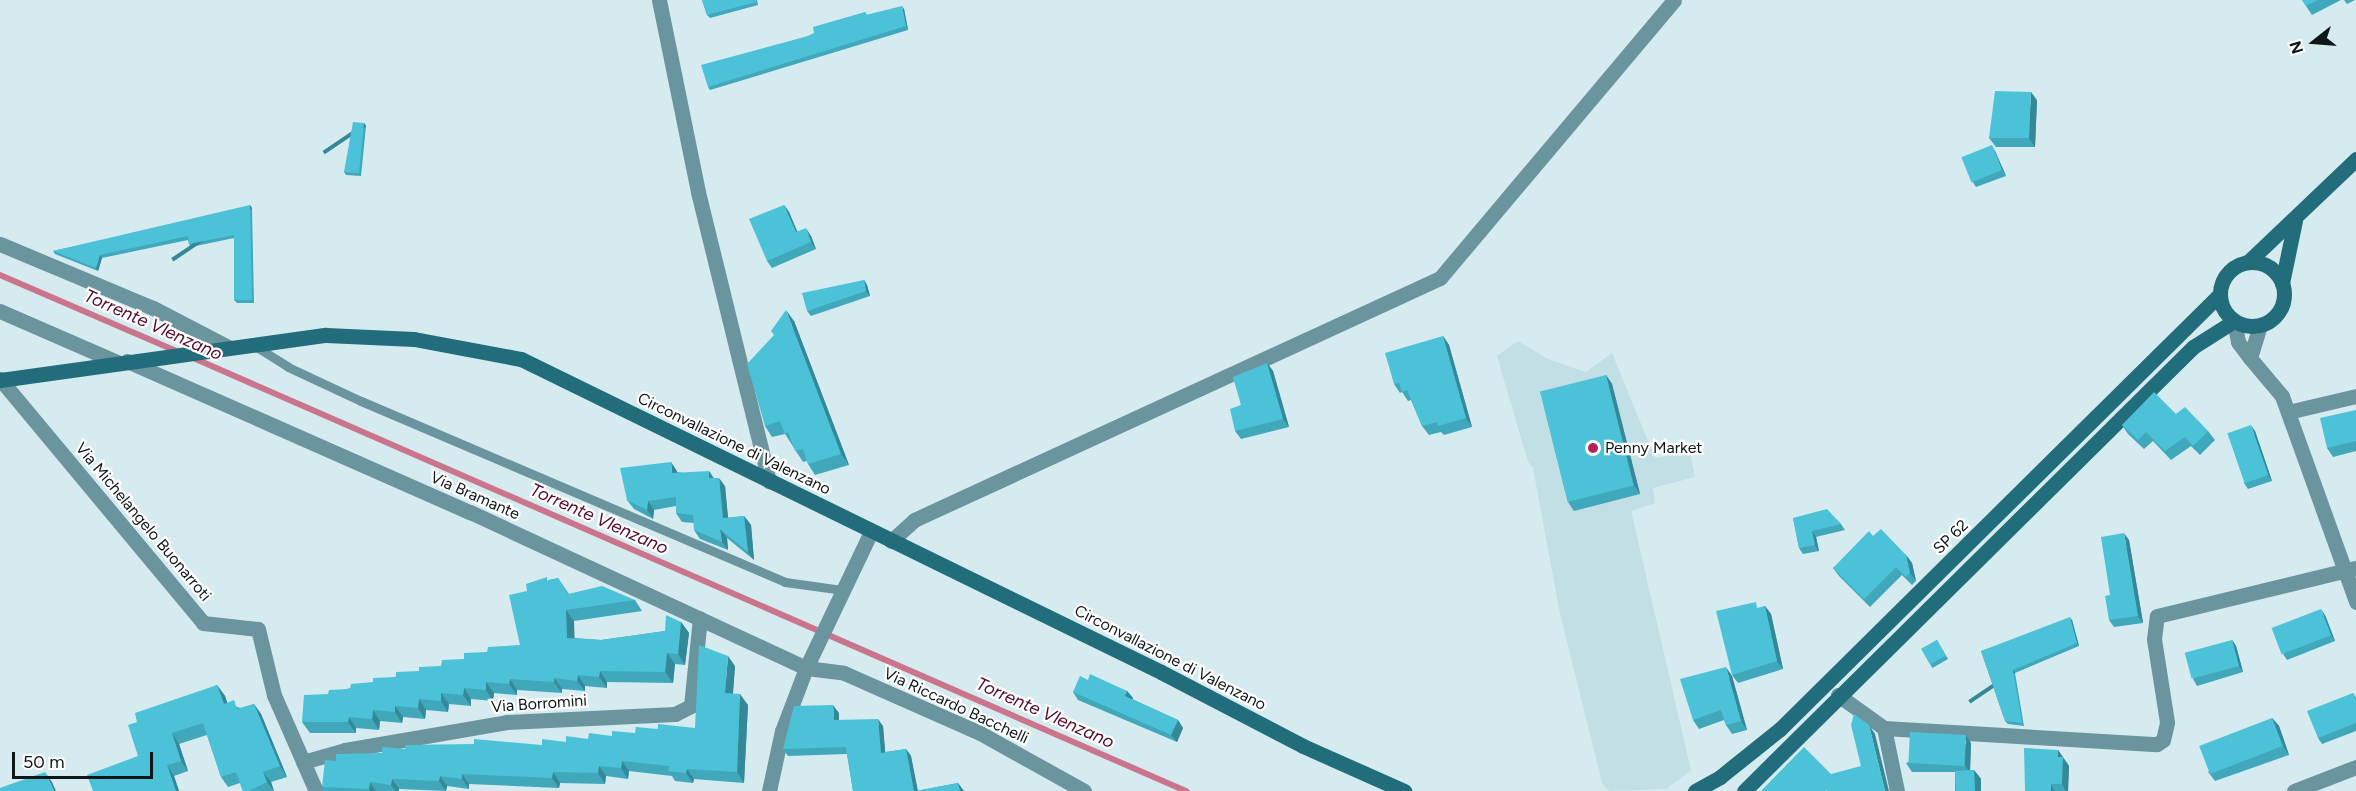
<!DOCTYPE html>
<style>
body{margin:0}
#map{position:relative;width:2356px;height:791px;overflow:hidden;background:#d6ebef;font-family:Figtree,sans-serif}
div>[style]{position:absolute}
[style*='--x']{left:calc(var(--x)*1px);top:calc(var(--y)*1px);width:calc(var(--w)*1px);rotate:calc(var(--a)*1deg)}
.built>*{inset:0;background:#c1dfe5}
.stream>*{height:6px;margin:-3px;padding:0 3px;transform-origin:3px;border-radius:3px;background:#ca758b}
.service>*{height:9px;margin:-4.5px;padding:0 4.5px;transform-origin:4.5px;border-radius:4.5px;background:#6a959e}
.minor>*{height:15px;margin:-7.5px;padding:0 7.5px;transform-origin:7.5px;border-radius:7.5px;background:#6a959e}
.secondary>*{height:15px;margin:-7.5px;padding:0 7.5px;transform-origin:7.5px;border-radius:7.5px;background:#226d7b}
.secondary>.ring{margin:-7.5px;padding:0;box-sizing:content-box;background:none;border:15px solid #226d7b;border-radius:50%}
.wall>*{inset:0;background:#41a7bb;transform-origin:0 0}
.shaded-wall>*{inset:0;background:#358898;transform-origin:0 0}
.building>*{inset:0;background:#4cc2d9;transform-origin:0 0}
.dots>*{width:16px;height:16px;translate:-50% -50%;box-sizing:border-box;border:3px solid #fff;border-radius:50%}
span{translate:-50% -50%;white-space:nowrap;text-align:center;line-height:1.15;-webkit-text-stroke:4.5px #fff;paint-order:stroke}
.street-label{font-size:16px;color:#0f1618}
.poi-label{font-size:16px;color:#0f1618}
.left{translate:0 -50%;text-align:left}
.water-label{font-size:18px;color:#570827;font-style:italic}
.north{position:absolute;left:2284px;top:12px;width:60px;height:60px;-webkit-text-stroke:4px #fff;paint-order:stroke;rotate:253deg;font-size:16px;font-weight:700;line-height:24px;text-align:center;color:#0f1618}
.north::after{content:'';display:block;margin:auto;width:21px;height:27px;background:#0f1618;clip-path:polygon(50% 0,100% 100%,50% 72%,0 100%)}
.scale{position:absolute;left:12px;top:752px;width:141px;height:27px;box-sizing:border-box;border:3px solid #0f1618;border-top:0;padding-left:8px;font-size:18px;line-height:21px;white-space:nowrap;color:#0f1618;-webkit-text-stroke:4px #fff;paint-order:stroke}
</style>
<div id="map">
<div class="built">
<div style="clip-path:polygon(1518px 341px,1548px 359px,1586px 372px,1612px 353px,1655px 458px,1690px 452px,1695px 477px,1653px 488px,1655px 503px,1631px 511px,1691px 770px,1667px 789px,1609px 791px,1602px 783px,1560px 614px,1533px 468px,1528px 462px,1497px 356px)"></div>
</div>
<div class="stream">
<div style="--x:0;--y:275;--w:195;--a:23.3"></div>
<div style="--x:191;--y:357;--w:1086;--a:23.57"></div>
</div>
<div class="service">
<div style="--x:255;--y:346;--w:39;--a:32"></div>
<div style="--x:288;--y:367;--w:81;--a:25"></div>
<div style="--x:361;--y:401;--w:461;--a:23.1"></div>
<div style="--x:785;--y:582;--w:59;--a:7.9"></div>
</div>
<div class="minor">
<div style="--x:659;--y:0;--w:196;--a:78.5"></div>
<div style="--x:698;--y:192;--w:298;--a:76.2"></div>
<div style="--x:0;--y:244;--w:166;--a:22.7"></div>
<div style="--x:153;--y:308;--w:85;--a:27.5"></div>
<div style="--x:0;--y:311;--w:128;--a:23.6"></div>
<div style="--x:2234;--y:321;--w:21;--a:79"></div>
<div style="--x:2238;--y:342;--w:20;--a:53"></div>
<div style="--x:2250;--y:358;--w:34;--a:-73"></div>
<div style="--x:2250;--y:358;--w:50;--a:49.9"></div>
<div style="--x:2282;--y:396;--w:219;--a:70.2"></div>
<div style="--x:127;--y:361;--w:375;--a:23.8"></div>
<div style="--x:470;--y:512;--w:370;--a:24.9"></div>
<div style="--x:806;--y:668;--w:38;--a:7"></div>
<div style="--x:844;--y:673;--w:149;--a:23.8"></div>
<div style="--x:980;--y:733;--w:119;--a:29.1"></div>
<div style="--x:0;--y:379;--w:317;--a:50.2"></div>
<div style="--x:203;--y:623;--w:55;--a:6.2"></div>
<div style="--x:258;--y:629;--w:68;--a:76.4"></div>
<div style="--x:274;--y:695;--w:105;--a:66.4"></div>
<div style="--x:2288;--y:412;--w:70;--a:-13.2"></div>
<div style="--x:891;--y:541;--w:31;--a:-42"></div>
<div style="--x:914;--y:520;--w:579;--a:-24.71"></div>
<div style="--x:1440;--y:278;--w:363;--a:-49.9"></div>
<div style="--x:1838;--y:695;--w:57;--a:35.7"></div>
<div style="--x:1884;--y:728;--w:273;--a:3.4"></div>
<div style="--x:2157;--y:744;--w:7;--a:-34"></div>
<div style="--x:2163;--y:740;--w:18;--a:-77"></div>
<div style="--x:2167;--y:722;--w:84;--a:-98.9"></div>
<div style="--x:2154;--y:639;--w:23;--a:-83"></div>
<div style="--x:2157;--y:616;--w:205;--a:-13.6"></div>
<div style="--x:1884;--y:728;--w:64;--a:78.3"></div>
<div style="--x:303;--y:762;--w:44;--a:-15.9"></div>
<div style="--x:345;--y:750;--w:164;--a:-9.8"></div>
<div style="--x:507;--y:722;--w:168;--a:-2.7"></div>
<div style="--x:675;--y:714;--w:18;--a:-27"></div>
<div style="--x:691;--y:706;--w:88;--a:-84.2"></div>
<div style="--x:769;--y:791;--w:61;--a:-77.8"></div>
<div style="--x:782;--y:731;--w:67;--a:-69.1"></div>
<div style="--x:806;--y:668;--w:151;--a:-64.5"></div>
<div style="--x:2294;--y:791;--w:66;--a:-21.2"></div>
</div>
<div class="secondary">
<div style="--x:2249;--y:261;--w:148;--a:-43.6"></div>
<div class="ring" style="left:2220px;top:262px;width:49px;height:49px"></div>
<div style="--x:2282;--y:283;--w:63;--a:-78.2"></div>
<div style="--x:0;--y:380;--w:329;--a:-7.9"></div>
<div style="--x:326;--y:335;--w:88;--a:2.6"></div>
<div style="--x:414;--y:339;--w:109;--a:10.6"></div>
<div style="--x:521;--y:359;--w:712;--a:26.06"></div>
<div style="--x:1161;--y:672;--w:160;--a:27.5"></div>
<div style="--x:1303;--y:746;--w:111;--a:24"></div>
<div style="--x:1695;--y:791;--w:29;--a:-29"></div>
<div style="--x:1720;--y:777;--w:77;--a:-38.7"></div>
<div style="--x:1780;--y:729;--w:617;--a:-44.67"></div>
<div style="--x:1744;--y:791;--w:631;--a:-44.68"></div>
<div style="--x:2193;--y:347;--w:49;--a:-32.4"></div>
</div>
<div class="wall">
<div style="clip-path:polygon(702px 0,757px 0,758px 5px,710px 18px,707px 15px)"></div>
<div style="clip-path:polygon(2302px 0,2341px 0,2312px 15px)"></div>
<div style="clip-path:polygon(2344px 0,2355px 0,2347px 4px)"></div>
<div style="clip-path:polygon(904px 9px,908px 30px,710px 90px,708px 87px,808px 36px,865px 12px,867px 15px)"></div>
<div style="clip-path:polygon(2037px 100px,2035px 147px,1996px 147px,1989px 138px)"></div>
<div style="clip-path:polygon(364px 123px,366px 126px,361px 176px,346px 175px,344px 172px)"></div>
<div style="clip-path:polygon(1995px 151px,2006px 176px,1976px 187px,1972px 181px)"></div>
<div style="clip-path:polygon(784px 205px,789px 212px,797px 232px,811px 236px,816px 249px,772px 268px,767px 261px)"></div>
<div style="clip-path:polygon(252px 208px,254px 303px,237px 303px,234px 300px,234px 238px,191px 247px,189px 244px,188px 240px,102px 258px,98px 271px,55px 254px,53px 251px)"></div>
<div style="clip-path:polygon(864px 280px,867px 285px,870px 296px,811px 316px,807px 311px)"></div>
<div style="clip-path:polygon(794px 321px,849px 465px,815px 475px,808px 464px,807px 461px,803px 462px,785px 434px,772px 437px,765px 426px)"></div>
<div style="clip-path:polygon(1443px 336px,1449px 345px,1472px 427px,1444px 435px,1441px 432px,1429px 435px,1422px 426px,1411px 400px,1408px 401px,1402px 392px,1400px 393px,1394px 384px)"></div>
<div style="clip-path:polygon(1267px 363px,1273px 371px,1289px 427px,1241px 439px,1235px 431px,1241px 405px)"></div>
<div style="clip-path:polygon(1606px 375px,1612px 384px,1640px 494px,1574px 511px,1568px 502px)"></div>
<div style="clip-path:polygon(2356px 410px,2356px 451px,2333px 457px,2327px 448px)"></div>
<div style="clip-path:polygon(2176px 414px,2208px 431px,2215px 440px,2200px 455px,2191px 446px,2171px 460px,2153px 441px,2144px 449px,2128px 434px,2122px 425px)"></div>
<div style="clip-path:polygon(2255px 431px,2272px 481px,2248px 489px,2244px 483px)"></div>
<div style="clip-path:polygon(677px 471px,677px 472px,714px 478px,725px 486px,728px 518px,744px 516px,751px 525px,754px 560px,727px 538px,728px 550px,700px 539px,694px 530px,694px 523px,682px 522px,676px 513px,676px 506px,654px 510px,653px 519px,634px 509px,627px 500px)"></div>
<div style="clip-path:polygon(1793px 518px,1841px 524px,1845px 530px,1816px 537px,1819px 551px,1803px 554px,1799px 548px)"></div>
<div style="clip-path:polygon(1873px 536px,1906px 555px,1912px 563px,1916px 581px,1912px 585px,1902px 575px,1870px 607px,1839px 576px,1833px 568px)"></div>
<div style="clip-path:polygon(2129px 540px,2143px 623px,2114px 627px,2109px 620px,2110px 595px)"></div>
<div style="clip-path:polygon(558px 578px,569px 594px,635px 600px,642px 611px,574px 621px,574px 638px,601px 640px,665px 631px,681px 622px,689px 633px,685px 665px,675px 664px,673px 683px,607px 682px,607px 688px,585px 686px,585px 691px,562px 689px,562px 693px,517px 690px,517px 695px,494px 693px,493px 701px,471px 699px,471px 706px,449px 704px,448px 712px,426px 710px,425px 719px,403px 717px,402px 723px,380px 721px,379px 730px,356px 728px,356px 733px,310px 733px,302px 722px,328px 694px,373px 682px,441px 666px,487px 652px,520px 645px,527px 591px,549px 580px)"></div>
<div style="clip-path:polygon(1765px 606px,1771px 614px,1783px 669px,1738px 683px,1732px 675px,1760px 608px)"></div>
<div style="clip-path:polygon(2325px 615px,2335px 641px,2287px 660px,2283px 654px)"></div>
<div style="clip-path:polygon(2072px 620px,2079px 646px,2015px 673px,2024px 726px,2008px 724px,2005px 721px,1981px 651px)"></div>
<div style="left:1937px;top:640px;width:22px;height:18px;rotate:60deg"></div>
<div style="clip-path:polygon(2232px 640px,2236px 646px,2243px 672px,2197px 686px,2193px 679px)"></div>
<div style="clip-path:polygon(735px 666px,733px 694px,748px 705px,744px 783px,694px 779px,693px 783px,675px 781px,672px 776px,629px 771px,628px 779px,606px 776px,605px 784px,560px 783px,559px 788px,469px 784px,469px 789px,447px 786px,446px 791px,399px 789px,399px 791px,324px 791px,322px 787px,336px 761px,405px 749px,542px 745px,635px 733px,658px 729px,695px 728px)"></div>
<div style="clip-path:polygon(1732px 676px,1747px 730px,1732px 734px,1726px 725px,1724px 720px,1699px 729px,1693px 720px)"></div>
<div style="clip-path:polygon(1088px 680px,1127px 691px,1133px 698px,1132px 699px,1178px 720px,1183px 728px,1177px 742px,1078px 700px,1073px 692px)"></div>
<div style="clip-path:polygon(217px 685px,225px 696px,227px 703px,240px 708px,254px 704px,261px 714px,287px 777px,271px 782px,274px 791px,243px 791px,240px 783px,228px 787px,221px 777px,207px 735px,179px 744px,188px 771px,174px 776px,179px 791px,93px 791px,138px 756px,137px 722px)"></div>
<div style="clip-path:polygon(2353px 693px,2356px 698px,2356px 731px,2322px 744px,2318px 738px)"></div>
<div style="clip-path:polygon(839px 713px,839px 720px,883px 726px,885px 752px,906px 749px,911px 756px,917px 791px,958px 783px,964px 791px,853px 791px,847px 754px,788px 756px,783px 749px)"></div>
<div style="clip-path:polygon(2272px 718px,2279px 726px,2289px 755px,2215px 781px,2208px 772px)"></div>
<div style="clip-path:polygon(1971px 743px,1970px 770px,1974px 770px,1981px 779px,1981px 791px,1955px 791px,1955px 772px,1912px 772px,1906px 763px)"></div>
<div style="clip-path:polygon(2058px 750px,2069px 766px,2068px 791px,2025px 791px)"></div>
</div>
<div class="shaded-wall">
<div style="clip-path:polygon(902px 6px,904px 9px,908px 30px,906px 26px)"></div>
<div style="clip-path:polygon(2031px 92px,2037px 100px,2035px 147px,2029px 138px)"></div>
<div style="left:364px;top:123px;width:4px;height:50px;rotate:56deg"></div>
<div style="clip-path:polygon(1992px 145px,1995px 151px,2006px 176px,2002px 170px)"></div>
<div style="left:250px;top:205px;width:4px;height:95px;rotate:56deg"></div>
<div style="clip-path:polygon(784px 205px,789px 212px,801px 240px,796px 232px)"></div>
<div style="clip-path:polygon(806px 228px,811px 236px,816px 249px,811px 242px)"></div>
<div style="clip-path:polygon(100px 255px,102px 258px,98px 271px,96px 268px)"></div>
<div style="clip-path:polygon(864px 280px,867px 285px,870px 296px,866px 291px)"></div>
<div style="clip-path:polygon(786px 310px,794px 321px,849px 465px,841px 454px)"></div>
<div style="clip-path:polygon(1443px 336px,1449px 345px,1472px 427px,1466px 418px)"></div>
<div style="clip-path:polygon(1267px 363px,1273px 371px,1289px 427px,1283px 419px)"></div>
<div style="clip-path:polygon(1606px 375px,1612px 384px,1640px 494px,1634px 485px)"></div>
<div style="clip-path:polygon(2251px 425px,2255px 431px,2272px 481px,2268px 475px)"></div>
<div style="clip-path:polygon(671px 462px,677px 471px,678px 481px,672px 473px)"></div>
<div style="clip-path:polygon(709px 471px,715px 480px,709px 478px)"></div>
<div style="clip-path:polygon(719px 478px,725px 486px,729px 527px,723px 518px)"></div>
<div style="clip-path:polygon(648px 501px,654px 510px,653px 519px,647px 510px)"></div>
<div style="clip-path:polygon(744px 516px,751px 525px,754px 560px,748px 552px)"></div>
<div style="clip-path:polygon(720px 529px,727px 538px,728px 550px,722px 542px)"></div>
<div style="clip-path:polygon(1812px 531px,1816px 537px,1819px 551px,1815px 545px)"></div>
<div style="clip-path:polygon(2124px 533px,2129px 540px,2143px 623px,2138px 616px)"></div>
<div style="clip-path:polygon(1906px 555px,1912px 563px,1916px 581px,1910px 573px)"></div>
<div style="clip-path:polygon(1765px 606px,1771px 614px,1783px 669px,1777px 661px)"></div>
<div style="clip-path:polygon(2321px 609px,2325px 615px,2335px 641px,2331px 635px)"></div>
<div style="clip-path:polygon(566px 610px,574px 621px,575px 649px,567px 638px)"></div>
<div style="clip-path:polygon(2070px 617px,2072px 620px,2079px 646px,2077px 643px)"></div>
<div style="clip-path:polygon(681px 622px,689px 633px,685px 665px,678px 654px)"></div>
<div style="clip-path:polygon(2232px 640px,2236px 646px,2243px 672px,2239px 666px)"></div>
<div style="clip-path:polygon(667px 653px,675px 664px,673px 683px,665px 672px)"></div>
<div style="clip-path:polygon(728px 656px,735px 666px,732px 704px,725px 693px)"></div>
<div style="clip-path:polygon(1726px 667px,1732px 676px,1747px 730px,1741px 721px)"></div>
<div style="left:2013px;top:670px;width:4px;height:54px;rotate:56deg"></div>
<div style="clip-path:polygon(600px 671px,607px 682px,607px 688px,599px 677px)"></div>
<div style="clip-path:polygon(578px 675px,585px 686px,585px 691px,577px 681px)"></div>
<div style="clip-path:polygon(554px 678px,562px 689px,562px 693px,554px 682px)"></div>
<div style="clip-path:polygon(510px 679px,517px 690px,517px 695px,509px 684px)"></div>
<div style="clip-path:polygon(486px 682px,494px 693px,493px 701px,486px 690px)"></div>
<div style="clip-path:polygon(217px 685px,225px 696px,231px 714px,224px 704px)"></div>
<div style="clip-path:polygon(464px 688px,471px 699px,471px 706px,463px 695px)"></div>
<div style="clip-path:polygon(1127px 691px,1133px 698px,1131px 704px,1125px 696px)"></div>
<div style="clip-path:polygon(441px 693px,449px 704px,448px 712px,441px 701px)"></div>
<div style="clip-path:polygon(740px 694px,748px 705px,744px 783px,737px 772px)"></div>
<div style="clip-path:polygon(419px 699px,426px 710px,425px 719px,418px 708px)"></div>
<div style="clip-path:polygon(254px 704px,261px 714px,287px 777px,280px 766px)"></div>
<div style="clip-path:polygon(833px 705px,839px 713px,839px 728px,834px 720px)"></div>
<div style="clip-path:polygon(395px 706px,403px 717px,402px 723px,395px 712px)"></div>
<div style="clip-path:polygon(373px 710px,380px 721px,379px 730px,372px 719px)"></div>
<div style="clip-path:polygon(349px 717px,356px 728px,356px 733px,348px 722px)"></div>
<div style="clip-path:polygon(2272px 718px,2279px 726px,2289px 755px,2283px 746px)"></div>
<div style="clip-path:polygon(878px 719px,883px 726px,886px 761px,881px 753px)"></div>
<div style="clip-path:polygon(1178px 720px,1183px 728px,1177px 742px,1171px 735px)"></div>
<div style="clip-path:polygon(1869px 725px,1875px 734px,1889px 791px,1885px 791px)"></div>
<div style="clip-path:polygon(172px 733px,179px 744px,188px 771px,181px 761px)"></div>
<div style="clip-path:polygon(1966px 735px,1971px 743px,1970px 773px,1965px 765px)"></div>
<div style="clip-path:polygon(906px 749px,911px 756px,918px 791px,914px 791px)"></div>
<div style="clip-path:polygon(2058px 750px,2069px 766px,2068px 791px,2066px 791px,2062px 784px,2058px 757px)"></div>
<div style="clip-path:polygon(622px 761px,629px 771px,628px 779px,621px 768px)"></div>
<div style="clip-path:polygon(167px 765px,174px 776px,179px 791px,176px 791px)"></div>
<div style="clip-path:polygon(599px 766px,606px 776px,605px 784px,598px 773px)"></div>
<div style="clip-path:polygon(687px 769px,694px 779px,693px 783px,686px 773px)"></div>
<div style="clip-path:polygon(1974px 770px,1981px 779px,1981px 791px,1975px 791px)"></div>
<div style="clip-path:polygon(45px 772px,52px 782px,56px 791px,54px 791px)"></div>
<div style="clip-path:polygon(263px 772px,271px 782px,274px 791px,267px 782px)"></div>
<div style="clip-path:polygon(553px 772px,560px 783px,559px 788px,552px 778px)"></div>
<div style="clip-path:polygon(462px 774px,469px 784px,469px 789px,462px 779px)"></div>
<div style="clip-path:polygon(440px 776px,447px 786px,446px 791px,439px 781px)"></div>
<div style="clip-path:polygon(392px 779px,399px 789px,399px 791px,396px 791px,391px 785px)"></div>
<div style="clip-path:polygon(370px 782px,376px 791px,370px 791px,369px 789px)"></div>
<div style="clip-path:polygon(958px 783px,963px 790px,964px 791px,960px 791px)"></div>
<div style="clip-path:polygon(2051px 784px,2055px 791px,2051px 791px)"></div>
</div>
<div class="building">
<div style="clip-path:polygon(702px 0,756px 0,756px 2px,707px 15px)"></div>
<div style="clip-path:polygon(2302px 0,2318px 0,2306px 6px)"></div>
<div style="clip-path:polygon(902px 6px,906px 26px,708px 87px,701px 65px,808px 36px,814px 33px,813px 27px,865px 12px,866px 15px)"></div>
<div style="clip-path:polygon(1995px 91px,2031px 92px,2029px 138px,1989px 138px)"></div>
<div style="clip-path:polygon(353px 122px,364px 123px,359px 173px,344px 172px)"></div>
<div style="left:1992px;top:145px;width:27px;height:33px;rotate:68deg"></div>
<div style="clip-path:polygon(250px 205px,252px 300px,234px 300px,234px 235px,189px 244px,188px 236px,100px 255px,96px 268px,53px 251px)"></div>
<div style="clip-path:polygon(784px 205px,796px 232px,806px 228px,811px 242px,767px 261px,749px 219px)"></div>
<div style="clip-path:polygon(864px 280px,866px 291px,807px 311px,802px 293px)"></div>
<div style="clip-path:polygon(786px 310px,841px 454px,808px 464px,803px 449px,795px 451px,788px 432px,785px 434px,780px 421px,765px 426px,747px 364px,774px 335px,771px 331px)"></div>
<div style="clip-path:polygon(1443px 336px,1466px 418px,1438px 426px,1437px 422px,1422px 426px,1407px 390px,1402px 392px,1399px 383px,1394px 384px,1385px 353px)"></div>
<div style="clip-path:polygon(1267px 363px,1283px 419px,1235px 431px,1230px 409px,1241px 405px,1233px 377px)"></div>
<div style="left:1606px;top:375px;width:114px;height:68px;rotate:76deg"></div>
<div style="clip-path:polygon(2154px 392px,2176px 414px,2185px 407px,2208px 431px,2193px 446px,2185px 437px,2165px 451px,2146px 432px,2138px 440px,2122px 425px)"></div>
<div style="clip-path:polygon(2356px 410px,2356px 441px,2327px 448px,2320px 418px)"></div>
<div style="left:2251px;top:425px;width:53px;height:25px;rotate:71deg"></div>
<div style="clip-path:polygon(671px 462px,672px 473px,709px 471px,709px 478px,719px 478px,723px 518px,744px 516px,748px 552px,720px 529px,722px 542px,694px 530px,693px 515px,676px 513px,676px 497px,648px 501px,647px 510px,627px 500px,620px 468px)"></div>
<div style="clip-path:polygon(1827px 509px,1841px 524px,1812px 531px,1815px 545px,1799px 548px,1793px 518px)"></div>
<div style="clip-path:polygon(1881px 529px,1906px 555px,1910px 573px,1906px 577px,1896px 567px,1864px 599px,1833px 568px,1869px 531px,1873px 536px)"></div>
<div style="clip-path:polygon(2124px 533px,2138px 616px,2109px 620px,2105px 596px,2110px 595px,2101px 537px)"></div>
<div style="clip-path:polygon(547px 577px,547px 581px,558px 578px,568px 594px,602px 586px,635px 600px,566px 610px,567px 638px,601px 640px,665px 631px,666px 615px,681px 622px,678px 654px,667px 653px,665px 672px,600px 671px,599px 677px,578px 675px,577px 681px,554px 678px,554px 682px,510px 679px,509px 684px,486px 682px,486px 690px,464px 688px,463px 695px,441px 693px,441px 701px,419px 699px,418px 708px,395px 706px,395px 712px,373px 710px,372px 719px,349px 717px,348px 722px,302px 722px,304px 695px,328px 694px,329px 690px,350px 689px,351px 684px,373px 682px,373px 678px,396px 677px,396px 672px,419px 671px,419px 667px,441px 666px,442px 660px,464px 659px,464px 653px,487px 652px,488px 647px,520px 645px,509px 595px,527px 591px,526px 584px)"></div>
<div style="clip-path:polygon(1756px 602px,1757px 608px,1765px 606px,1777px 661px,1732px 675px,1716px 611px)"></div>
<div style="left:2321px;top:609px;width:28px;height:53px;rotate:69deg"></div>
<div style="clip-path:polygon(2070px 617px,2077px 643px,2013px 670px,2022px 723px,2005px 721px,1981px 651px)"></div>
<div style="left:1937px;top:640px;width:18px;height:18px;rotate:61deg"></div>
<div style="left:2232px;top:640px;width:27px;height:49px;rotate:75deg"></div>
<div style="clip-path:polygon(699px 645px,728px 656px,725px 693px,740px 694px,737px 772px,687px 769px,686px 773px,668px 771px,669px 766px,622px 761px,621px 768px,599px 766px,598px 773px,553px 772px,552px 778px,462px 774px,462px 779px,440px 776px,439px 781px,392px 779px,391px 785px,370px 782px,369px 789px,322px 787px,325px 760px,336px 761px,336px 754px,382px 753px,382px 747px,405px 749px,405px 745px,474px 744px,474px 739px,542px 745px,542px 739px,566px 742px,566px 736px,588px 739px,589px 733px,612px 736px,612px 731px,635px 733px,636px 727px,658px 729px,658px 724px,695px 728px)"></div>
<div style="clip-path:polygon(1726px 667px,1741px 721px,1726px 725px,1721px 710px,1693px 720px,1680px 679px)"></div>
<div style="clip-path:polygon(1090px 674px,1127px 691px,1125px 696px,1178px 720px,1171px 735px,1073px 692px,1080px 676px,1088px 680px)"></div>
<div style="clip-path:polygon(217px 685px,224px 704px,234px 700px,237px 709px,254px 704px,280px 766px,263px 772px,267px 782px,249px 791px,243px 791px,236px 772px,221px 777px,203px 723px,172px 733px,181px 761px,167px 765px,176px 791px,93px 791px,87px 775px,138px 756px,128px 725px,137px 722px,135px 713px)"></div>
<div style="clip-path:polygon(2353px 693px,2356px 701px,2356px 723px,2318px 738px,2307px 711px)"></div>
<div style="clip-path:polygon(833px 705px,834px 720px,878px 719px,881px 753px,906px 749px,914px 791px,853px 791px,846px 747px,783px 749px,794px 706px)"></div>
<div style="clip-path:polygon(1854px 714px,1869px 725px,1885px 791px,1827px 791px,1826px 790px,1826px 791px,1761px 791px,1804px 747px,1831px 774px,1861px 766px,1851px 725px)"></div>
<div style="left:2272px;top:718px;width:30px;height:78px;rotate:69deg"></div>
<div style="left:1910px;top:732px;width:56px;height:31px;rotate:3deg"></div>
<div style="clip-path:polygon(2024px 748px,2058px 750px,2058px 757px,2063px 757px,2062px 784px,2051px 784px,2051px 791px,2025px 791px)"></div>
<div style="left:1974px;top:770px;width:21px;height:19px;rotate:87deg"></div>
<div style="clip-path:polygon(45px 772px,54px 791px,0 791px,0 788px)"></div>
<div style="clip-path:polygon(958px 783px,960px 791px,915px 791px)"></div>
</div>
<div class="dots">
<div style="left:1593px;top:448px;background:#b12259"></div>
</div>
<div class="street-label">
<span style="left:734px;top:444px;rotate:26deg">Circonvallazione di Valenzano</span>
<span style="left:475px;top:496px;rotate:24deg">Via Bramante</span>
<span style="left:143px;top:522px;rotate:50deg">Via Michelangelo Buonarroti</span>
<span style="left:1951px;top:537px;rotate:-44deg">SP 62</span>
<span style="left:1170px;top:658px;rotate:27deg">Circonvallazione di Valenzano</span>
<span style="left:539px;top:704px;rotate:-4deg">Via Borromini</span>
<span style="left:956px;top:706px;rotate:25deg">Via Riccardo Bacchelli</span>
</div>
<div class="poi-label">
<span class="left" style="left:1605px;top:448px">Penny Market</span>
</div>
<div class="water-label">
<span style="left:153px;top:325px;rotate:24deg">Torrente Vlenzano</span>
<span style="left:599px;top:519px;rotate:24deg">Torrente Vlenzano</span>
<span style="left:1045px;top:713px;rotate:24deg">Torrente Vlenzano</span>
</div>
<div class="north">N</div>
<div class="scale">50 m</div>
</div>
